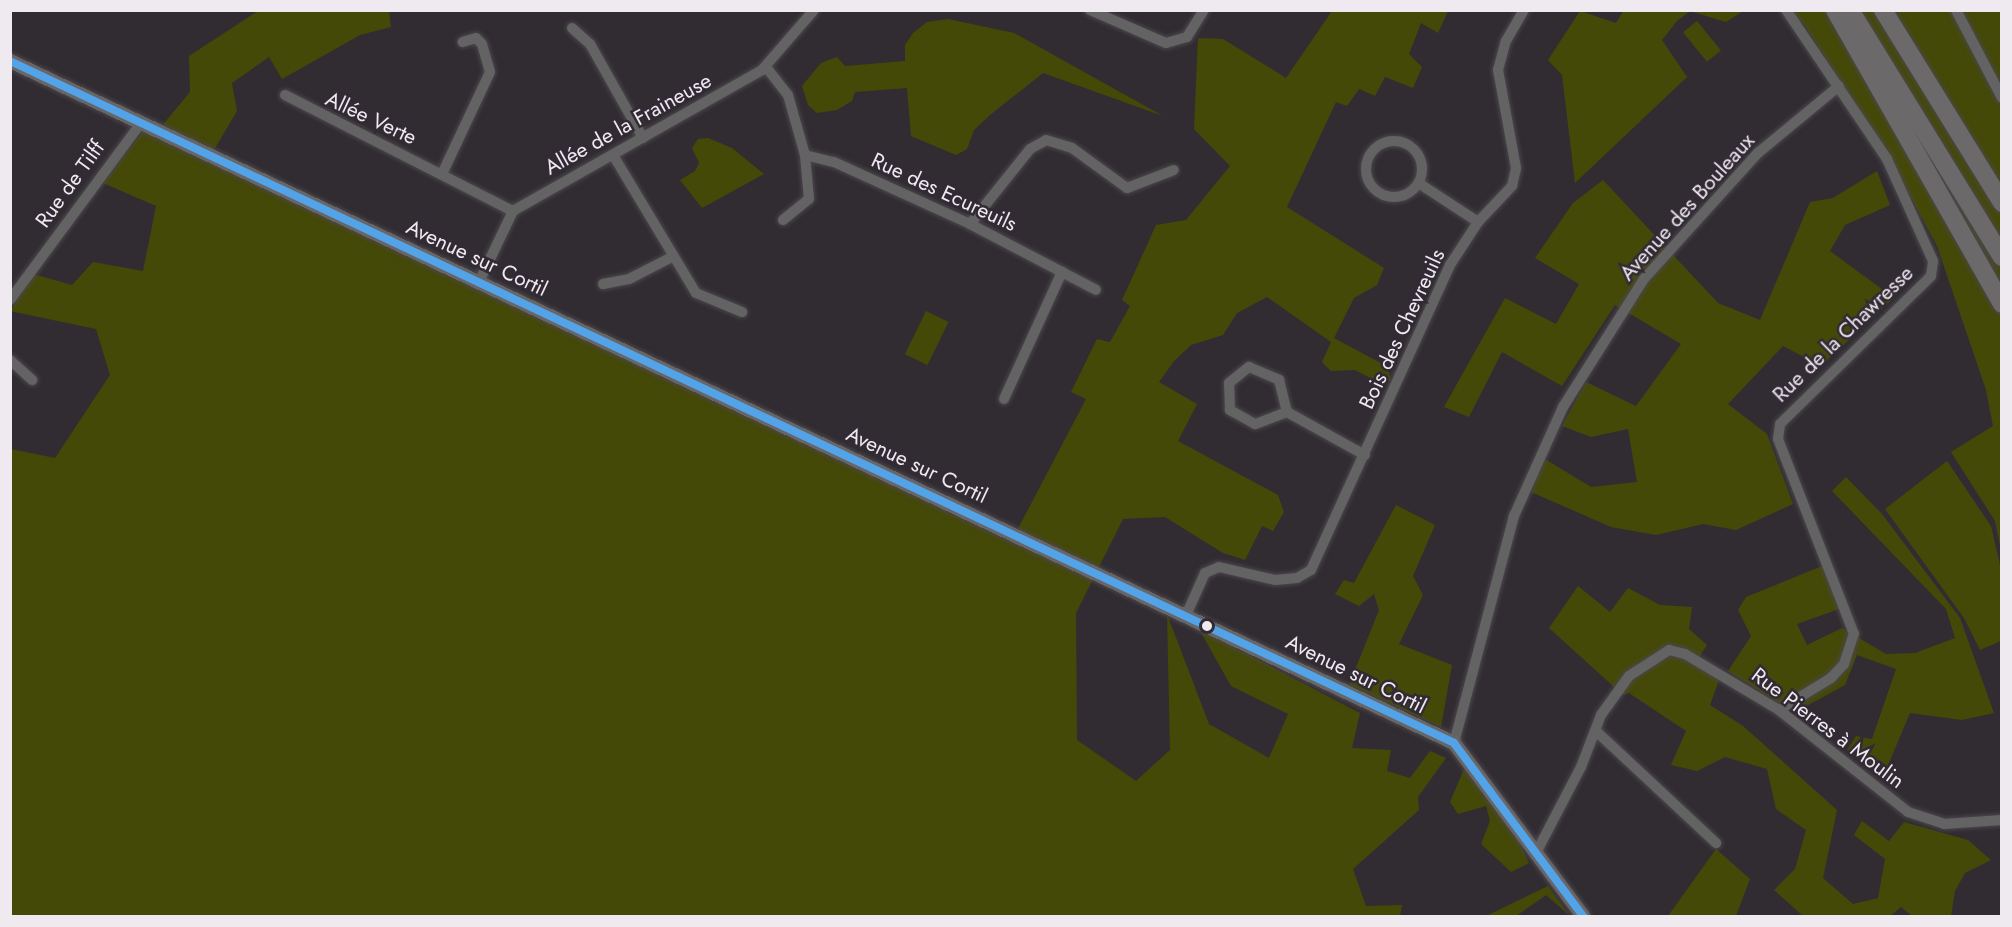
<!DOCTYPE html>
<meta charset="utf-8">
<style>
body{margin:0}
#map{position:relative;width:2012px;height:927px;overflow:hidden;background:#312c32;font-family:Jost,sans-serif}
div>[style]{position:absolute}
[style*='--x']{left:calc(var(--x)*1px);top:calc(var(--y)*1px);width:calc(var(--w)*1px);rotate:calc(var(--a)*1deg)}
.green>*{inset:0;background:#454907;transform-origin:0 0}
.roads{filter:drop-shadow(0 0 2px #4b474c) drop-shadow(0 0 2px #4b474c)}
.street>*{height:10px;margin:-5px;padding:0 5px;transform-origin:5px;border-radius:5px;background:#646363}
.street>.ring{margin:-5px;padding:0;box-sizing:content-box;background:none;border:10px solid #646363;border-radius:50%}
.secondary>*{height:14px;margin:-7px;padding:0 7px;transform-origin:7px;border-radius:7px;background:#676566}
.highway>*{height:18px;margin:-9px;padding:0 9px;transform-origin:9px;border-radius:9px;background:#6c696b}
.bus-1>*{height:8px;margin:-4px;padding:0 4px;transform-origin:4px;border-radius:4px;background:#53a3e8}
.dots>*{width:16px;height:16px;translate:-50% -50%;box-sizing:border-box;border:3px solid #322a34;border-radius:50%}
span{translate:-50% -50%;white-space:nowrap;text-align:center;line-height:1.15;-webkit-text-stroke:5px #322a34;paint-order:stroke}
.street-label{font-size:21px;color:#efeaf0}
.frame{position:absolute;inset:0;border:12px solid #efeaf0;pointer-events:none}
</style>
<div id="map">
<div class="green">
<div style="clip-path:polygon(389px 10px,391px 27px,360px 35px,282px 79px,269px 57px,232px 83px,237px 111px,214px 150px,160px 128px,190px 92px,189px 56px,258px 11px)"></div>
<div style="clip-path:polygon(1332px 11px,1448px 11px,1438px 33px,1421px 23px,1409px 54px,1422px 67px,1413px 88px,1385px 77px,1375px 96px,1359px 89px,1347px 106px,1336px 102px,1287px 207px,1384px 268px,1377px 285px,1354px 298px,1334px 338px,1388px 367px,1391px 381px,1380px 383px,1355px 370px,1331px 371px,1322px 362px,1331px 342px,1267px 297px,1237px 313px,1223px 335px,1191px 345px,1174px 361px,1159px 382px,1197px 404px,1178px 441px,1278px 495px,1284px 512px,1273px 531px,1262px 526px,1245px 560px,1223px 553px,1165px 517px,1123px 519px,1076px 613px,1077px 740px,1136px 781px,1170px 750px,1167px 614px,1209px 724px,1269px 758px,1288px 714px,1231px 686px,1199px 629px,1360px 713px,1352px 748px,1391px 750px,1387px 771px,1410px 778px,1430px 751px,1446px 758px,1418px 797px,1419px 810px,1353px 869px,1366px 906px,1402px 905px,1400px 916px,11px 916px,11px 449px,55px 458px,110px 375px,96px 329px,10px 311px,33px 274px,72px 285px,93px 262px,143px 271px,156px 206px,103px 183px,143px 131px,1011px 542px,1086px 399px,1071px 392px,1097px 339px,1110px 342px,1130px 306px,1122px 300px,1156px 225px,1186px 220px,1230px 166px,1194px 129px,1198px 38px,1223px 39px,1286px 78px)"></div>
<div style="clip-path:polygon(1580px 11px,1616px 23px,1623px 11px,1743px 11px,1726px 22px,1690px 11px,1677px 21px,1662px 40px,1687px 77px,1575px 183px,1562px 75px,1548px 60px)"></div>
<div style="clip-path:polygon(1784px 11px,2001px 11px,2001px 551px,1995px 521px,1951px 452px,1993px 426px,1986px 390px,1937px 246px,1887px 153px,1803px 23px)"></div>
<div style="clip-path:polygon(948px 19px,1014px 33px,1163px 116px,1043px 73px,990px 115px,974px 130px,967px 149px,956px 155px,911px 136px,907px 88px,855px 92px,852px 101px,837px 110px,817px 113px,808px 105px,802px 86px,821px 63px,837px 57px,845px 66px,905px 61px,905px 45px,913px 33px,927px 22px)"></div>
<div style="left:1697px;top:21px;width:38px;height:18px;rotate:51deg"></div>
<div style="clip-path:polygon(708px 138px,732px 148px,764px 174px,702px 208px,680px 180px,695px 171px,699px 163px,692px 148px,698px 139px)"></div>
<div style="clip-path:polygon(1877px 171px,1890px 205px,1845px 225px,1830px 251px,1894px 298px,1821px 366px,1783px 346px,1728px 404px,1767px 434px,1793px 504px,1736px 530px,1703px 524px,1656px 535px,1611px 527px,1531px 492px,1545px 459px,1591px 487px,1637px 482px,1628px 429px,1591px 437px,1562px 426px,1586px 382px,1636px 406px,1681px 344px,1615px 305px,1562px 386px,1502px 352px,1469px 417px,1444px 407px,1505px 298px,1556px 324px,1579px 284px,1535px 258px,1573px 203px,1603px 180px,1718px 303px,1760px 320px,1810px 202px,1833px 198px)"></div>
<div style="left:926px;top:311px;width:25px;height:48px;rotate:26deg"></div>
<div style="clip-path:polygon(1947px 461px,1991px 526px,2001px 569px,2001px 641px,1980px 650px,1964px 618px,1885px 509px)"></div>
<div style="clip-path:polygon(1846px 477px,1882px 514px,1960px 618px,1994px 713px,1962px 720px,1910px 713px,1883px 777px,1847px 750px,1856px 736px,1872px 739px,1896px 669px,1857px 655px,1845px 685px,1794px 713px,1728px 671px,1751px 636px,1738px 610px,1746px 597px,1822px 566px,1839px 609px,1797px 624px,1807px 645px,1842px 628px,1886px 654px,1915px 653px,1955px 638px,1946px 609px,1832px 491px)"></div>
<div style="clip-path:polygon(1396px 505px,1435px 525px,1413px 576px,1423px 595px,1399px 644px,1452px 665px,1441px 727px,1349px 685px,1379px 610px,1374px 594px,1359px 606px,1335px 594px,1344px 580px,1354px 583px)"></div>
<div style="clip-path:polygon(1578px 586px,1610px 612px,1628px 588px,1660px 605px,1692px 607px,1689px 629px,1707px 645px,1694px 665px,1719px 680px,1710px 705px,1743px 726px,1837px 810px,1823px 878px,1853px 904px,1878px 898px,1885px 859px,1854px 835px,1862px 821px,1889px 841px,1904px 822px,1968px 840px,1991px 860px,1965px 873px,1955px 891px,1951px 916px,1912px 916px,1901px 907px,1890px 916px,1803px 916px,1774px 890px,1795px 869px,1806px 830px,1776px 809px,1767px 769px,1725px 757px,1697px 771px,1671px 765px,1686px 731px,1629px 693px,1623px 695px,1549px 628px)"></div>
<div style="clip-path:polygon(1464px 769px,1515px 833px,1529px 863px,1511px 872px,1481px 844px,1490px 821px,1486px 806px,1458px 814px,1450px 802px)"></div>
<div style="clip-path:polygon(1716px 849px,1750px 879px,1736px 916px,1668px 916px)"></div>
<div style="clip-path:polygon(1548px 886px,1570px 916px,1546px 895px,1516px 916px,1486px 916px)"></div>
</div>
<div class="roads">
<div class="street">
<div style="--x:1090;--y:10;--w:83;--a:23.5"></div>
<div style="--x:1166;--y:43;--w:22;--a:-16"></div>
<div style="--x:1187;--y:37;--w:32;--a:-58"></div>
<div style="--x:1956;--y:10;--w:99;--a:62.4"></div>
<div style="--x:572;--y:28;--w:24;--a:42"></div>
<div style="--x:590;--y:44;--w:108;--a:60.6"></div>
<div style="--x:766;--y:67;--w:36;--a:52"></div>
<div style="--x:788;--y:95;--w:62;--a:74.2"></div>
<div style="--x:805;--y:155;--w:30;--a:14"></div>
<div style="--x:834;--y:162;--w:149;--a:24.5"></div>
<div style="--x:970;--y:224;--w:142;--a:27.6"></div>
<div style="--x:285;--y:95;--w:256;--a:27"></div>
<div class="ring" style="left:1366px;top:141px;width:46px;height:46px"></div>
<div style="--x:613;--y:155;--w:161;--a:59"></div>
<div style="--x:696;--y:293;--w:50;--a:22.4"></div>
<div style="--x:443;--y:172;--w:110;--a:-64.8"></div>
<div style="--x:490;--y:72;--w:29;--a:-106"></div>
<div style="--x:482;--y:44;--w:8;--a:-135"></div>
<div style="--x:476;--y:38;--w:14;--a:163"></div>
<div style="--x:1420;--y:184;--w:69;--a:33.2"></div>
<div style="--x:783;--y:220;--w:33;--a:-39"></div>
<div style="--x:809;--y:199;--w:44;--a:-95.2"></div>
<div style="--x:970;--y:224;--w:96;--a:-51.3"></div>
<div style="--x:1030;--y:149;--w:18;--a:-29"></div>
<div style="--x:1046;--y:140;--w:27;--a:17"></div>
<div style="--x:1072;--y:148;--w:68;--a:36"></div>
<div style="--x:1127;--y:188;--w:50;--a:-21"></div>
<div style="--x:479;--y:282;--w:79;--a:-64.4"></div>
<div style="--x:513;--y:211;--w:286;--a:-29.5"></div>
<div style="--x:762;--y:70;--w:79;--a:-49.1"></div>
<div style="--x:603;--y:284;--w:26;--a:-11"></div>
<div style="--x:629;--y:279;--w:48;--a:-27.1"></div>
<div style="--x:10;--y:300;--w:220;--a:-53.5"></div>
<div style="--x:10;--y:360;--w:30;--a:42"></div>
<div style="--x:1249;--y:367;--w:33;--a:23"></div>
<div style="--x:1279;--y:380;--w:33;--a:76"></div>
<div style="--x:1287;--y:412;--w:34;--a:159"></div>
<div style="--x:1255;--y:424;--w:29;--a:-151"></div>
<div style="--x:1230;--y:410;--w:27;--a:-92"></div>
<div style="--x:1229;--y:383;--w:26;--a:-39"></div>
<div style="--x:1004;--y:399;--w:140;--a:-65.5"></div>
<div style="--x:1287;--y:412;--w:89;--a:28.9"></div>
<div style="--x:1187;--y:613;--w:44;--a:-65.8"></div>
<div style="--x:1205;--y:573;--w:15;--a:-23"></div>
<div style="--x:1219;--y:567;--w:57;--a:13.1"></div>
<div style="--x:1275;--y:580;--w:22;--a:-5"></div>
<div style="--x:1297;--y:578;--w:16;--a:-30"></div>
<div style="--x:1311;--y:570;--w:335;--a:-65.5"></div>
<div style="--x:1450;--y:265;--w:51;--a:-56.9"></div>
<div style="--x:1478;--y:222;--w:50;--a:-46.6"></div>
<div style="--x:1512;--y:186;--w:18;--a:-77"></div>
<div style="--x:1516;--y:168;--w:100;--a:-100.4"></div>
<div style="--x:1498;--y:70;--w:30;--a:-75"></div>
<div style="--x:1506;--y:41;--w:36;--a:-60"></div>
<div style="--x:1779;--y:710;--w:61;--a:-31.6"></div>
<div style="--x:1831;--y:678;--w:19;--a:-47"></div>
<div style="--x:1844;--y:664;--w:32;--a:-72"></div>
<div style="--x:1854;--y:634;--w:209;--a:-111.3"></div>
<div style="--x:1778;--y:439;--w:15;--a:-82"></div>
<div style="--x:1780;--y:424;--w:211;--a:-44.4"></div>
<div style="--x:1931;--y:276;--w:15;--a:-82"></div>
<div style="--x:1933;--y:261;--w:112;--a:-114.3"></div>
<div style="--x:1887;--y:159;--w:180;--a:-124.1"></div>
<div style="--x:1597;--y:732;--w:163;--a:43"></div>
<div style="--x:1454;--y:743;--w:235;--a:-75.2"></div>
<div style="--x:1514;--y:516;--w:120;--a:-65.8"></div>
<div style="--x:1563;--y:407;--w:151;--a:-57.7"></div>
<div style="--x:1644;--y:279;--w:170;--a:-47.9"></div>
<div style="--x:1758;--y:153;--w:105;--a:-39.6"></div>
<div style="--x:1536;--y:853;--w:97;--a:-62.4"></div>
<div style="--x:1581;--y:767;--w:56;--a:-69"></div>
<div style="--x:1601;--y:715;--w:48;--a:-54.3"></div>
<div style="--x:1629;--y:676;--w:48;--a:-33"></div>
<div style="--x:1669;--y:650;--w:16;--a:14"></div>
<div style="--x:1685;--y:654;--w:109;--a:30.8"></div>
<div style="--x:1779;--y:710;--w:164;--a:38.3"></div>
<div style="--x:1908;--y:812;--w:38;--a:18"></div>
<div style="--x:1944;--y:824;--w:58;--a:-3.9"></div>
</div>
<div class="secondary">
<div style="--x:10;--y:61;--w:1597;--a:25.28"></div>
<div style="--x:1454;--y:743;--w:216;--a:53.3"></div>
</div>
<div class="highway">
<div style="--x:1835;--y:10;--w:338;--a:60.4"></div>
<div style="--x:1850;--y:10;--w:290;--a:58.4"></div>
<div style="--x:1883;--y:10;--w:227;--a:58.3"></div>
</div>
</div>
<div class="bus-1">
<div style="--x:10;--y:61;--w:1597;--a:25.28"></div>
<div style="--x:1454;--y:743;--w:216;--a:53.3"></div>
</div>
<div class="dots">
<div style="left:1207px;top:626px;background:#efeaf0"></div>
</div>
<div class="street-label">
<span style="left:371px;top:118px;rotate:25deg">Allée Verte</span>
<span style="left:628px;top:124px;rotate:-29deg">Allée de la Fraineuse</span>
<span style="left:70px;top:184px;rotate:-54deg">Rue de Tilff</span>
<span style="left:944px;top:192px;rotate:25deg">Rue des Ecureuils</span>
<span style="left:1687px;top:207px;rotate:-48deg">Avenue des Bouleaux</span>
<span style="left:477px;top:258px;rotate:25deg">Avenue sur Cortil</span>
<span style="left:1402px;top:329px;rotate:-65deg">Bois des Chevreuils</span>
<span style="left:1843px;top:334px;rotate:-44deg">Rue de la Chawresse</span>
<span style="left:917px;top:465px;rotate:25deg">Avenue sur Cortil</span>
<span style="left:1356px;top:674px;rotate:26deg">Avenue sur Cortil</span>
<span style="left:1828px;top:728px;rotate:37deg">Rue Pierres à Moulin</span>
</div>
<div class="frame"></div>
</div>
